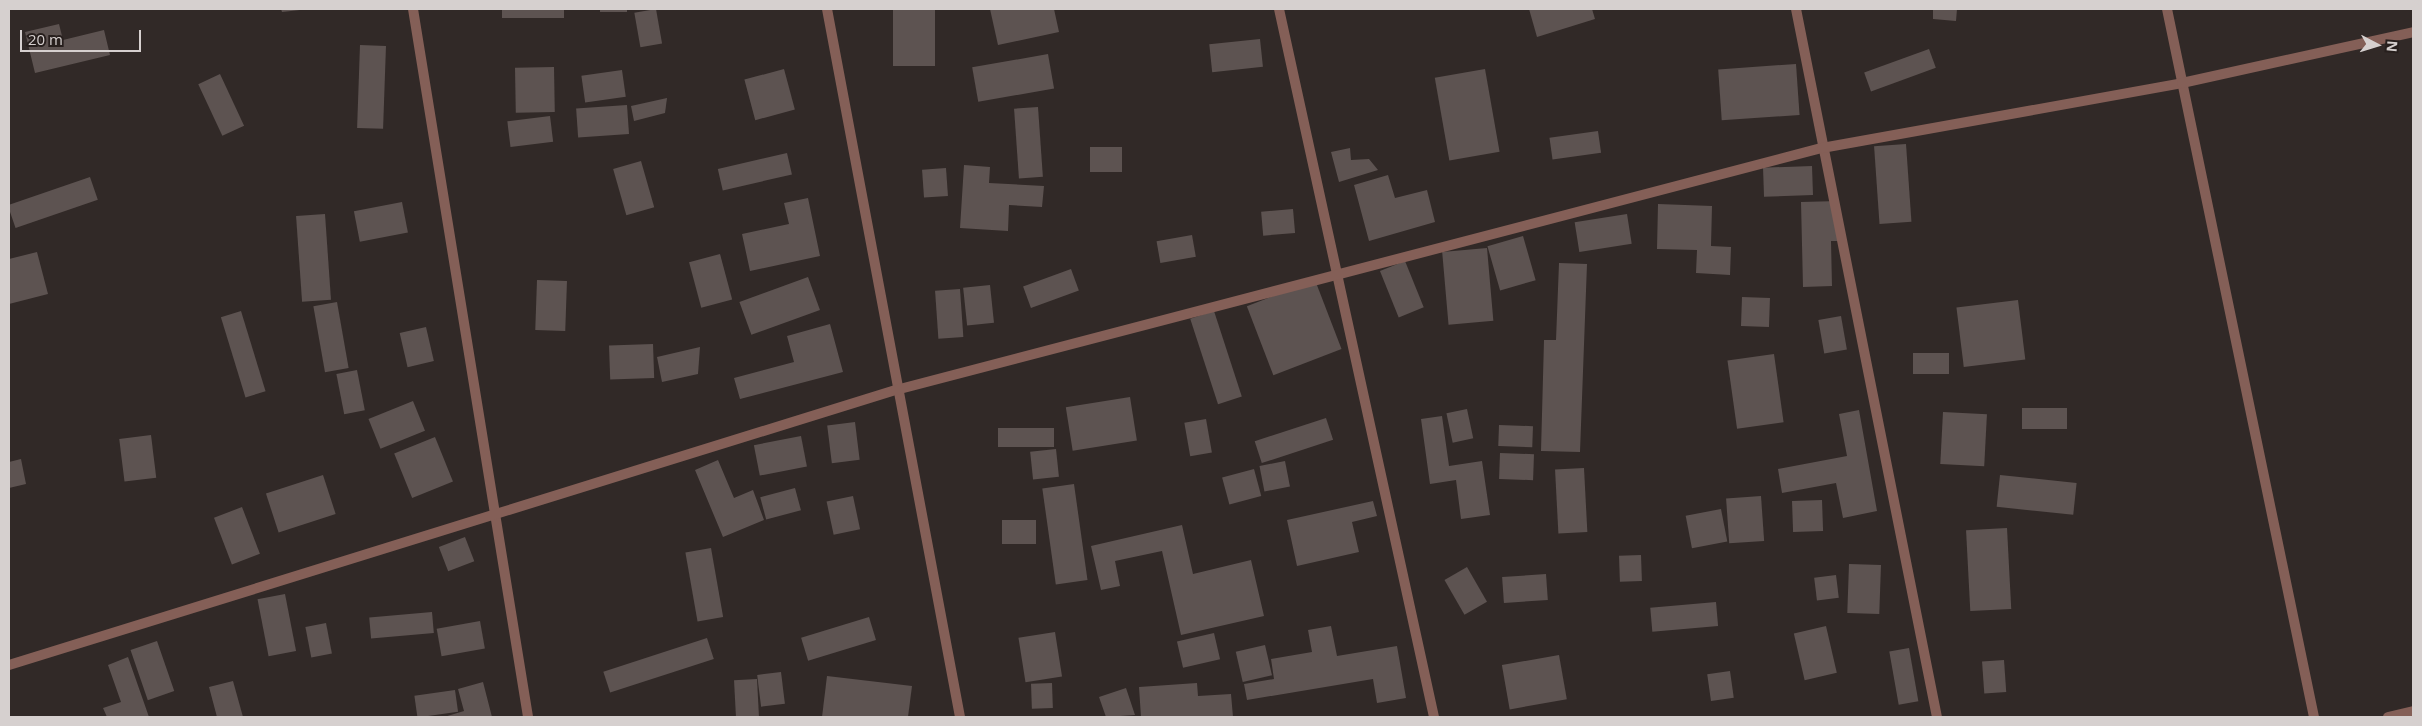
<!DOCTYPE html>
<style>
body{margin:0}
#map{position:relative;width:2422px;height:726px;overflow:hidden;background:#312927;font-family:"Open Sans",sans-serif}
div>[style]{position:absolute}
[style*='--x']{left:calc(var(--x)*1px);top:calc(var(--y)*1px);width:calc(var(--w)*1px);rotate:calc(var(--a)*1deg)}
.building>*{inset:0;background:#5d5351;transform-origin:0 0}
.minor>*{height:10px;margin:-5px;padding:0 5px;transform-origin:5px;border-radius:5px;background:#845f57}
span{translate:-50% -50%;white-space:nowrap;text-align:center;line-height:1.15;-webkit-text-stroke:4px #271f1d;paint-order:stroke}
.frame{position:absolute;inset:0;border:10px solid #d6d0cf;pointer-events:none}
.north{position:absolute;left:2352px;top:20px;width:50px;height:50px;-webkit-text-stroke:4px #271f1d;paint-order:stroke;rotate:95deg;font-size:14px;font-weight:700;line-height:20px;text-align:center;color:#d6d0cf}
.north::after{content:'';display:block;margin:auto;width:18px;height:22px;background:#d6d0cf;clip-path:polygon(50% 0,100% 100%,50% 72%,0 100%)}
.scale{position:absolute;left:20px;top:30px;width:121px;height:22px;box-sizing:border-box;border:2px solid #d6d0cf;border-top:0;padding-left:6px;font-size:15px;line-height:18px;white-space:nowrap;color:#d6d0cf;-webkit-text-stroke:4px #271f1d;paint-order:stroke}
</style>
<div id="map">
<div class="building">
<div style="clip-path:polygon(281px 9px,300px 9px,300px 10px,282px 12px)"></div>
<div style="left:502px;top:9px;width:62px;height:9px"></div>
<div style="left:600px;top:9px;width:27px;height:3px"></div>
<div style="left:656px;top:9px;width:35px;height:22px;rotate:80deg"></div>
<div style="left:893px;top:9px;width:42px;height:57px"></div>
<div style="clip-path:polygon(990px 9px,1054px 9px,1059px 32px,998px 45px)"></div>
<div style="clip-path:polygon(1529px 9px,1592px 9px,1595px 19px,1537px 37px)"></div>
<div style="clip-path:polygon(1933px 9px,1957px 9px,1956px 21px,1933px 19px)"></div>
<div style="clip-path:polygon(59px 24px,63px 40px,104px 30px,110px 55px,35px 73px,25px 32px)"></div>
<div style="left:1260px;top:39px;width:28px;height:51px;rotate:84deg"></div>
<div style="left:360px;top:45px;width:26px;height:83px;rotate:2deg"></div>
<div style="left:1929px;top:49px;width:20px;height:69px;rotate:70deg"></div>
<div style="left:1048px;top:54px;width:35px;height:77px;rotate:80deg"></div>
<div style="left:1796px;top:64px;width:51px;height:78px;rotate:86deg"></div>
<div style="left:554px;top:67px;width:45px;height:39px;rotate:89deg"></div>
<div style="left:784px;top:69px;width:42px;height:41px;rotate:75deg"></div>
<div style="left:1485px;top:69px;width:84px;height:51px;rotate:80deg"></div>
<div style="left:622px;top:70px;width:27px;height:41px;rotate:82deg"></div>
<div style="left:220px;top:74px;width:57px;height:24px;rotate:65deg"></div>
<div style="clip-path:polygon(667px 98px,665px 113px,634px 121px,631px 106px)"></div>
<div style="left:627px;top:105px;width:29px;height:51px;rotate:86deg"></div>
<div style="left:1038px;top:107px;width:70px;height:24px;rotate:86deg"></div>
<div style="left:550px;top:116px;width:26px;height:43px;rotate:83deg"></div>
<div style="left:1598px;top:131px;width:22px;height:49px;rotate:82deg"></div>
<div style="left:1906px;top:144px;width:78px;height:32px;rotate:86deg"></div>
<div style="left:1122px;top:147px;width:25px;height:32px;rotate:90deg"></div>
<div style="clip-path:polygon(1350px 148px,1351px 160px,1369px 159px,1378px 170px,1339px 182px,1331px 152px)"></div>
<div style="left:787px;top:153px;width:22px;height:71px;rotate:77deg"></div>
<div style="left:641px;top:161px;width:48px;height:29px;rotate:74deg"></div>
<div style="clip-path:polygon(964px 165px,990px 167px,989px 183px,1044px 186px,1042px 207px,1009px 205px,1008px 231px,960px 228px)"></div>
<div style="left:1812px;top:166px;width:29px;height:49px;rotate:88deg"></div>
<div style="left:946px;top:168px;width:28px;height:24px;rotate:86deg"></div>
<div style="clip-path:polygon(1388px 175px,1395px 198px,1427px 190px,1435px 222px,1369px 241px,1354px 185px)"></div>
<div style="left:90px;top:177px;width:24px;height:87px;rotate:71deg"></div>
<div style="clip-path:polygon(808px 198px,820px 256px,750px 271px,742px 234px,789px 224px,784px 203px)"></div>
<div style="clip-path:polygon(1839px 201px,1840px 241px,1831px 241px,1832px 286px,1803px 287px,1801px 202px)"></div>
<div style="left:402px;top:202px;width:31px;height:49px;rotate:79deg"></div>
<div style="clip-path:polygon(1658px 204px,1712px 206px,1711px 246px,1731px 247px,1730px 275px,1696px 273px,1697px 250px,1657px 249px)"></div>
<div style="left:1293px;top:209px;width:24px;height:32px;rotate:85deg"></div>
<div style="left:325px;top:214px;width:86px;height:29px;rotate:86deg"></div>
<div style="left:1627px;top:214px;width:30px;height:53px;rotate:81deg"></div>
<div style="left:1192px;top:235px;width:22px;height:36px;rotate:80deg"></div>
<div style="left:1523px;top:236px;width:46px;height:37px;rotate:74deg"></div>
<div style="left:1487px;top:248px;width:73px;height:45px;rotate:85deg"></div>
<div style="clip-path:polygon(37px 252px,48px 294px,9px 304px,9px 259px)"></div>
<div style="left:720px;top:254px;width:47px;height:32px;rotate:75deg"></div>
<div style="left:1405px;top:261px;width:50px;height:27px;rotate:68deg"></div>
<div style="clip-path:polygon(1559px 263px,1587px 264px,1580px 452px,1541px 451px,1544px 340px,1556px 340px)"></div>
<div style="left:1071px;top:269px;width:23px;height:51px;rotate:70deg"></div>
<div style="left:808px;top:277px;width:35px;height:73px;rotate:70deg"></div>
<div style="left:537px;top:280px;width:30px;height:50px;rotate:2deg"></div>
<div style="left:1315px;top:280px;width:74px;height:73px;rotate:69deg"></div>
<div style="left:990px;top:285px;width:38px;height:27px;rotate:84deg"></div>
<div style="left:960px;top:289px;width:48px;height:25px;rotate:86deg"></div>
<div style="left:1742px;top:297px;width:28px;height:29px;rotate:2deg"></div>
<div style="left:2018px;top:300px;width:60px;height:62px;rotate:83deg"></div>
<div style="left:337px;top:302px;width:67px;height:24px;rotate:80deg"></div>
<div style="left:241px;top:311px;width:84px;height:21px;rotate:73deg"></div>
<div style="left:1214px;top:311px;width:90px;height:25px;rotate:72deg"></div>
<div style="left:1841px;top:316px;width:34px;height:23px;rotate:80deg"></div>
<div style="clip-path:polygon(830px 324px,843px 372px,740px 399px,734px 378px,794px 362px,787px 336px)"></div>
<div style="left:426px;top:327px;width:35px;height:27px;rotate:77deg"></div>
<div style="left:653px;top:344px;width:34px;height:44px;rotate:88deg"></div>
<div style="clip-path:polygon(700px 347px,698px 374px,662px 382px,657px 357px)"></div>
<div style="left:1913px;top:353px;width:36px;height:21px"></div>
<div style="left:1774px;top:354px;width:69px;height:47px;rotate:82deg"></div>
<div style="left:357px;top:370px;width:41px;height:21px;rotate:79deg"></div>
<div style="left:1130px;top:397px;width:44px;height:65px;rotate:81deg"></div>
<div style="left:413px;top:401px;width:32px;height:48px;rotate:68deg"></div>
<div style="left:2022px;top:408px;width:45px;height:21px"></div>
<div style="left:1467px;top:409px;width:30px;height:21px;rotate:78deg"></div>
<div style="clip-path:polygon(1859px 410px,1877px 511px,1843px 518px,1836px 483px,1782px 493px,1778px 469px,1847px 456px,1839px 414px)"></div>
<div style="left:1943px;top:412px;width:44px;height:52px;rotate:3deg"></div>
<div style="clip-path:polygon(1442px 416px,1449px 466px,1482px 461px,1490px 515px,1461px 519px,1456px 480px,1430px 484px,1421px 419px)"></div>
<div style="left:1326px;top:418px;width:23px;height:75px;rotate:72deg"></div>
<div style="left:1206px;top:419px;width:34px;height:22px;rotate:80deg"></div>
<div style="left:855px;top:422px;width:38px;height:28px;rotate:83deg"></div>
<div style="left:1499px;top:425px;width:34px;height:21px;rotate:2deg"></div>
<div style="left:1054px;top:428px;width:19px;height:56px;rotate:90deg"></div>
<div style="left:151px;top:435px;width:43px;height:32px;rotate:83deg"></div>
<div style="left:801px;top:436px;width:31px;height:48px;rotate:79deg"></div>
<div style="left:435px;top:437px;width:48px;height:44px;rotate:68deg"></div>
<div style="left:1056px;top:449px;width:28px;height:26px;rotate:84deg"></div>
<div style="left:1500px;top:453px;width:34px;height:26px;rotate:2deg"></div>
<div style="clip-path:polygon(21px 459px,26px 484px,9px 488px,9px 462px)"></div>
<div style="clip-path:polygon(718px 460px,734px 498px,753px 490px,764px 520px,723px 537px,695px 470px)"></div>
<div style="left:1285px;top:461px;width:26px;height:26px;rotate:79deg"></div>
<div style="left:1584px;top:468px;width:64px;height:29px;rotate:87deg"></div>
<div style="left:1254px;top:469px;width:28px;height:33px;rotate:75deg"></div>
<div style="left:323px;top:475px;width:41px;height:60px;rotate:72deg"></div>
<div style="left:2000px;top:475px;width:77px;height:32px;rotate:6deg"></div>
<div style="left:1074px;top:484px;width:97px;height:32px;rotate:82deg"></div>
<div style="left:795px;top:488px;width:23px;height:36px;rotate:75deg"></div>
<div style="left:853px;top:496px;width:34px;height:27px;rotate:78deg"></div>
<div style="left:1761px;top:496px;width:45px;height:35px;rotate:86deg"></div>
<div style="left:1822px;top:500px;width:31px;height:30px;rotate:88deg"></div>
<div style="clip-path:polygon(1373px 501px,1377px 516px,1352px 522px,1359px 552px,1297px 566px,1287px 520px)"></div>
<div style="left:242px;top:507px;width:50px;height:30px;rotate:69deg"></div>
<div style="left:1721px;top:509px;width:33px;height:36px;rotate:79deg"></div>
<div style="left:1036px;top:520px;width:24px;height:34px;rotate:90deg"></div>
<div style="clip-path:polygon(1182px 525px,1193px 574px,1251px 560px,1264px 616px,1181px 635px,1162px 551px,1115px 561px,1120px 586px,1101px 590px,1091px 546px)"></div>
<div style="left:2007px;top:528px;width:81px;height:41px;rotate:87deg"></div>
<div style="left:465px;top:537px;width:26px;height:28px;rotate:69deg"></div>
<div style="left:711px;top:548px;width:70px;height:26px;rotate:80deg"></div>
<div style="left:1641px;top:555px;width:26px;height:22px;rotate:88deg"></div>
<div style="left:1849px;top:564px;width:32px;height:49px;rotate:2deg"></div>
<div style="left:1467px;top:567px;width:40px;height:26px;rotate:60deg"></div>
<div style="left:1546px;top:574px;width:26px;height:44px;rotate:86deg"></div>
<div style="left:1836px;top:575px;width:23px;height:22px;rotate:83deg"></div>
<div style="left:285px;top:594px;width:58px;height:28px;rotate:79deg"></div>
<div style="left:1716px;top:602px;width:24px;height:66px;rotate:85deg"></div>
<div style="left:432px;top:612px;width:21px;height:63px;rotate:85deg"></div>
<div style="left:869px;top:617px;width:24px;height:71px;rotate:73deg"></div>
<div style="left:480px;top:621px;width:28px;height:44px;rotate:80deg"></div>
<div style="left:326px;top:623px;width:31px;height:21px;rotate:79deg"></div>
<div style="clip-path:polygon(1331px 626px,1337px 656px,1397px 646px,1406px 698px,1377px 703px,1373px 679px,1247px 700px,1244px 684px,1274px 679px,1271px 659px,1312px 652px,1308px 630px)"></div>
<div style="left:1826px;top:626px;width:48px;height:33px;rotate:77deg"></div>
<div style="left:1055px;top:632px;width:45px;height:37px;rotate:81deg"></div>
<div style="left:1214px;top:633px;width:27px;height:38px;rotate:77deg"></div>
<div style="left:707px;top:638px;width:22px;height:109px;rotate:72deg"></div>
<div style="left:157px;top:641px;width:53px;height:28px;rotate:71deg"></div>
<div style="left:1265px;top:645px;width:31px;height:30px;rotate:77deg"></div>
<div style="left:1909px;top:648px;width:54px;height:20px;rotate:80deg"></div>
<div style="left:1559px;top:655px;width:45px;height:58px;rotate:80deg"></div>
<div style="clip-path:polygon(128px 657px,149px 717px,107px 717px,103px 708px,121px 702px,108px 665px)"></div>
<div style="left:2004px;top:660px;width:32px;height:22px;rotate:86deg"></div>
<div style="left:1730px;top:671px;width:27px;height:23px;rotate:82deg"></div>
<div style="left:781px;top:672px;width:32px;height:24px;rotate:83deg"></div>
<div style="clip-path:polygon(827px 676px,912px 686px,908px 717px,822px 717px)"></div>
<div style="left:757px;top:679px;width:38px;height:23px;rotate:87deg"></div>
<div style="clip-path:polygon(233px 681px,243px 717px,217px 717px,209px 687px)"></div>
<div style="clip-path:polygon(483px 682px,492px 717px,444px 717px,464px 711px,458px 689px)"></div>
<div style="left:1052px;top:683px;width:25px;height:21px;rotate:88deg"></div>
<div style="clip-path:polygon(1197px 683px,1198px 696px,1231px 694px,1233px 717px,1141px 717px,1139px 687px)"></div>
<div style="clip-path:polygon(1126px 688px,1135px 715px,1106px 717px,1099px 697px)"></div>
<div style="left:455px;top:690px;width:22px;height:41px;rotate:82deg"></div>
</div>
<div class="minor">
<div style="--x:413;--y:9;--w:717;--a:80.77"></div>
<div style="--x:827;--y:9;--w:720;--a:79.36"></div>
<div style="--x:1279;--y:9;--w:725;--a:77.65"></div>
<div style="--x:1796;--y:9;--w:722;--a:78.74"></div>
<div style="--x:2167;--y:9;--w:723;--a:78.27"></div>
<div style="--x:9;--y:665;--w:929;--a:-17.23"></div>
<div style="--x:896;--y:390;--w:957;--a:-14.65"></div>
<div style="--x:1822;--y:148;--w:366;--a:-10.2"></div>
<div style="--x:2182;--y:83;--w:237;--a:-12.4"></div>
<div style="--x:2388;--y:717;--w:26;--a:-13"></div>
</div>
<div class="frame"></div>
<div class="north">N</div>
<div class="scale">20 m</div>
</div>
